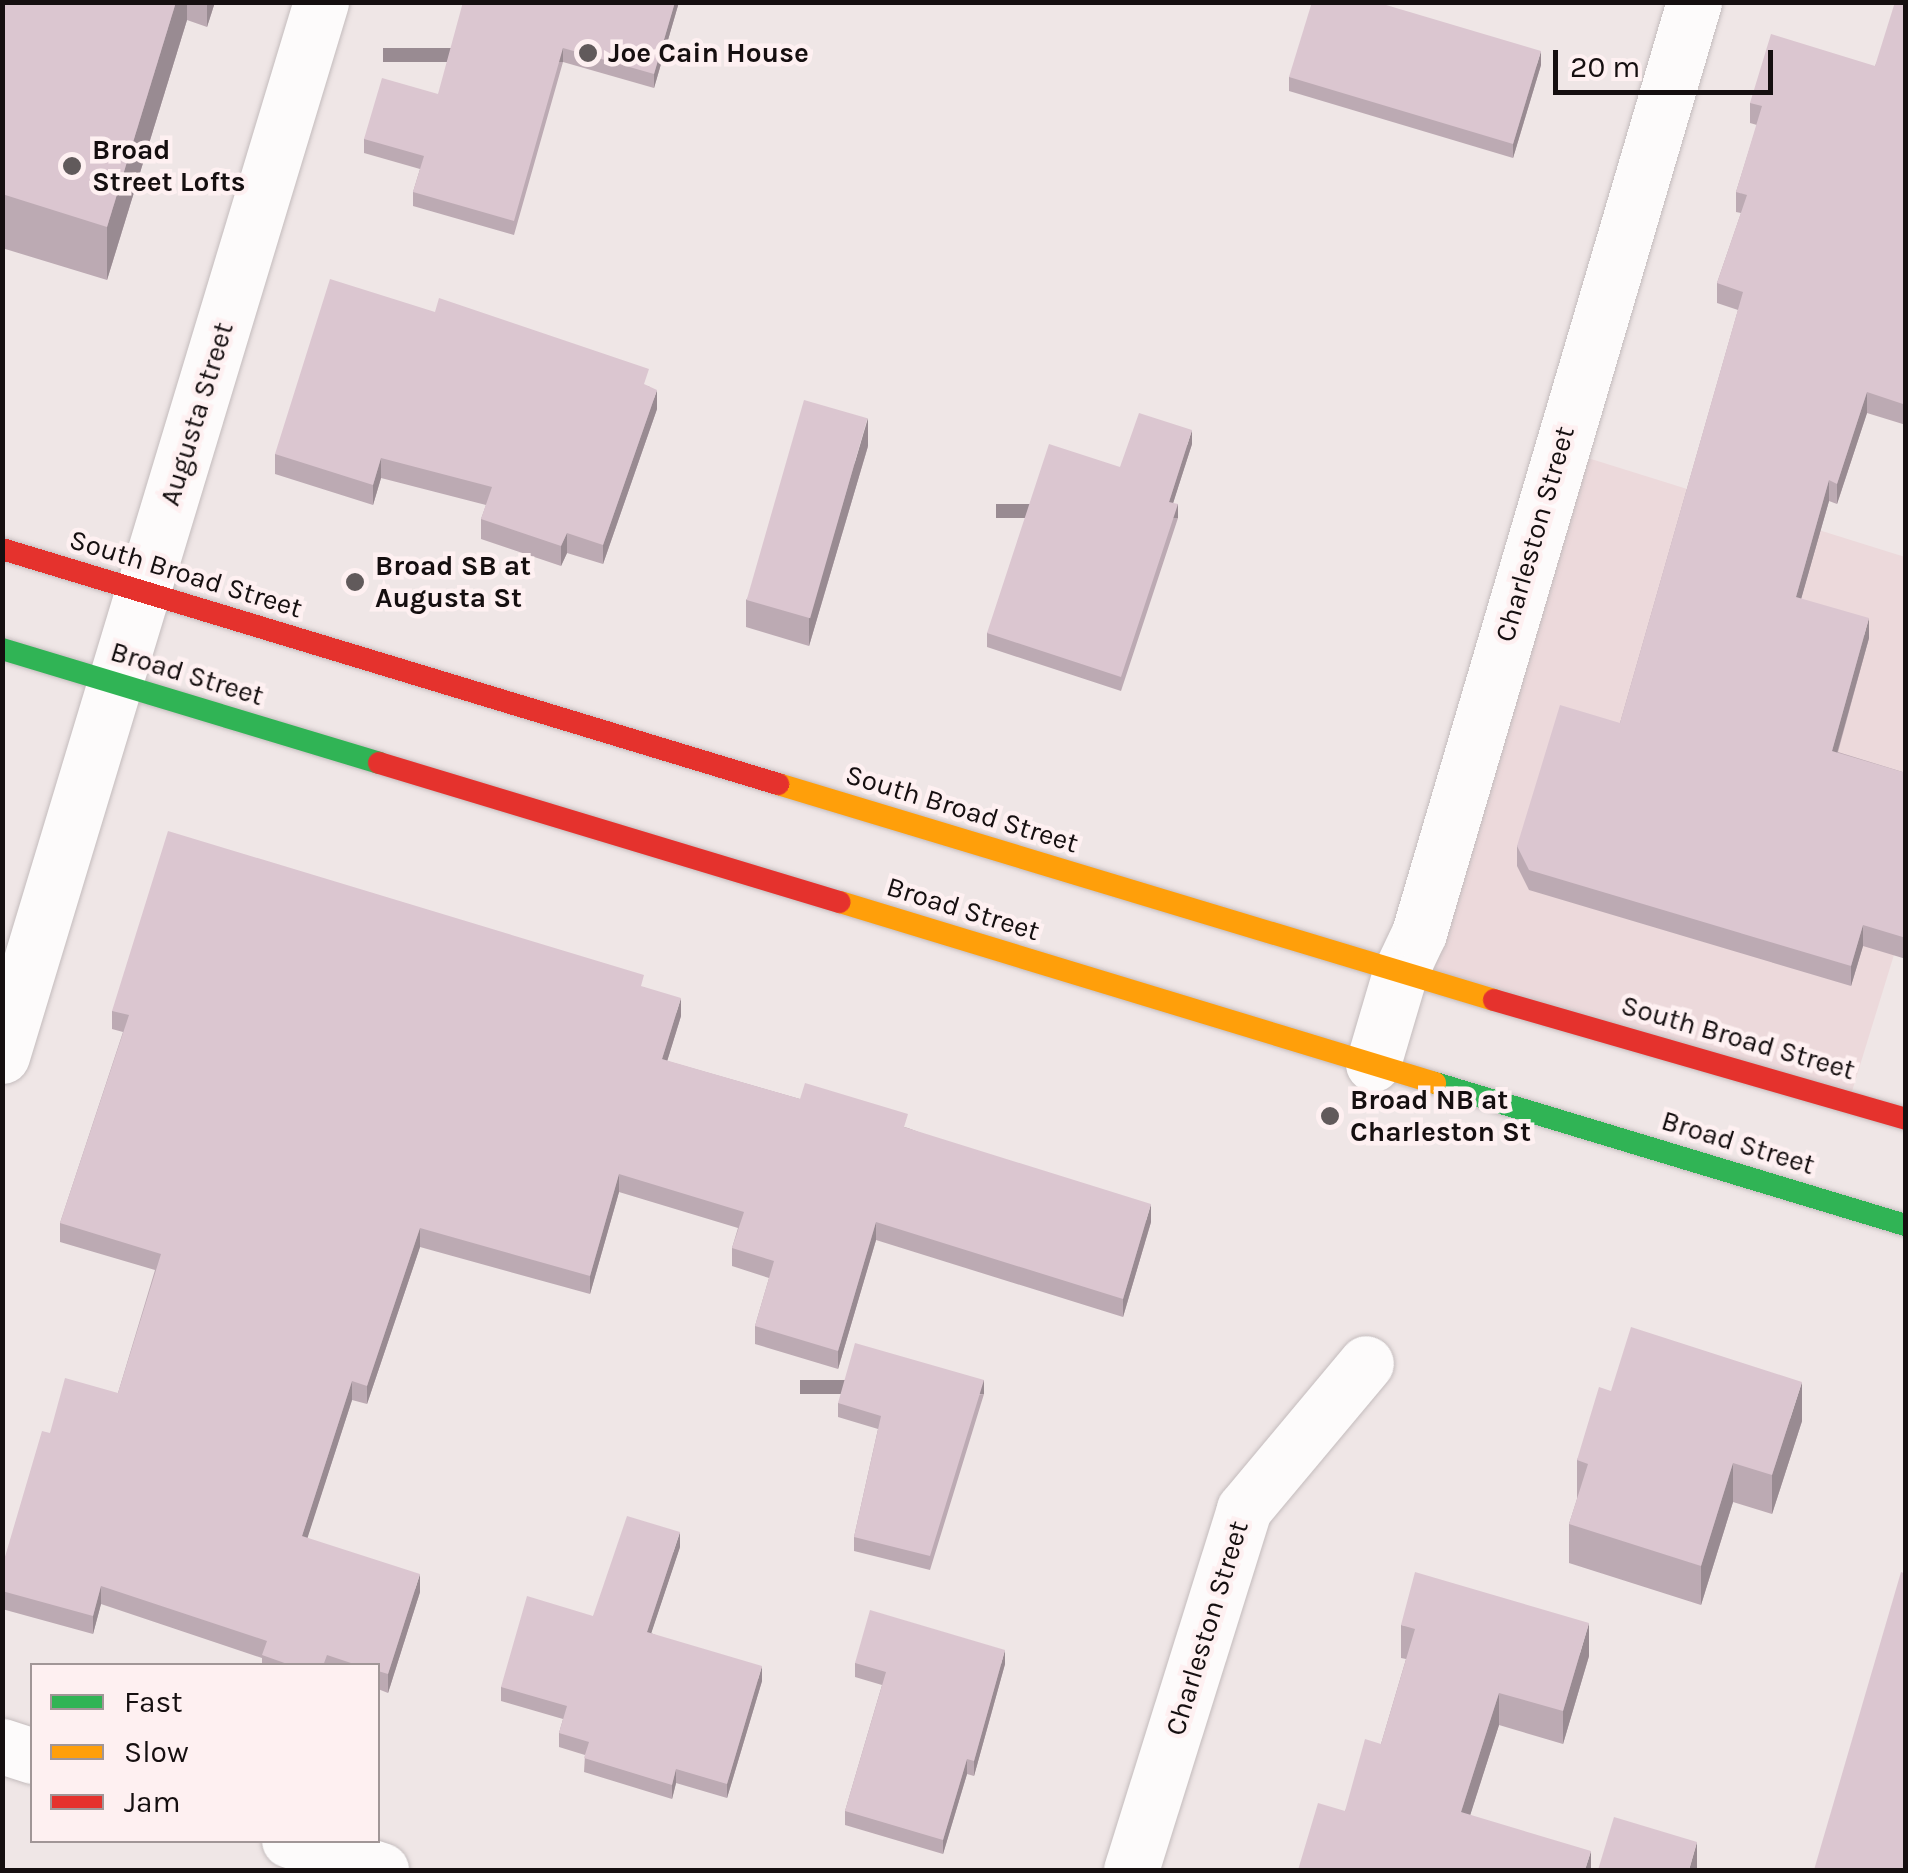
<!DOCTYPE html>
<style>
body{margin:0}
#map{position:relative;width:1908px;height:1873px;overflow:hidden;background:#efe6e6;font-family:Karla,sans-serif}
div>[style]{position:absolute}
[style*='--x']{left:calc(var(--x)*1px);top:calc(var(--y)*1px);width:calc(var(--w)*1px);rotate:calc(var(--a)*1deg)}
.built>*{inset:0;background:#ecd9db}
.roads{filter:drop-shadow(0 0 2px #c4bcbd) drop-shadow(0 0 2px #c4bcbd)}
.street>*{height:55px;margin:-27.5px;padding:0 27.5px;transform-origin:27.5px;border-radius:27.5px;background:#fdfbfb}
.fast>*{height:22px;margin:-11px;padding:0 11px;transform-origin:11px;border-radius:11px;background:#30b455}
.slow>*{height:22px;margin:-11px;padding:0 11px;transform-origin:11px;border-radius:11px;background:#ff9f0a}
.jam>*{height:22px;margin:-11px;padding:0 11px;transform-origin:11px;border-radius:11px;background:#e5322d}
.wall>*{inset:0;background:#bcaab3}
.shaded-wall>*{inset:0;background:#998b92;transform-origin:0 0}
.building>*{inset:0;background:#dbc6d0;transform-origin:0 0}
.dots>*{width:28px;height:28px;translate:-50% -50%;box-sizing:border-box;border:5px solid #fef0f1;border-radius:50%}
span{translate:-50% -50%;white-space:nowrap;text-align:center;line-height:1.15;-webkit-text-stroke:9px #fef0f1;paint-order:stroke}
.poi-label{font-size:28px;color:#150f10;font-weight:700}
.left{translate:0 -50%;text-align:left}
.street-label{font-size:28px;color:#150f10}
.frame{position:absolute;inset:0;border:5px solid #150f10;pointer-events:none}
.legend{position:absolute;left:30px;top:1663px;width:350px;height:180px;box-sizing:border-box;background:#fef0f1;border:2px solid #a19697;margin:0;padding:12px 18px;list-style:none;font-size:30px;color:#150f10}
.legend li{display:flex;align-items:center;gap:20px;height:50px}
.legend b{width:50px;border:2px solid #a19697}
.scale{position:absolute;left:1553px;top:50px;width:220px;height:45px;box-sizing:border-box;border:5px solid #150f10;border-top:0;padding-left:12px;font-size:30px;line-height:35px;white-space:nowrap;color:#150f10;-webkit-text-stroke:8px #fef0f1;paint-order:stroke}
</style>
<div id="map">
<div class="built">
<div style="clip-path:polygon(1559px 449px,1905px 557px,1905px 919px,1849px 1101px,1400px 973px)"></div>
</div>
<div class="roads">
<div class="street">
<div style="--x:2;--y:1056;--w:1101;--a:-73.16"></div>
<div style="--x:1373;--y:1064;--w:95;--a:-73.5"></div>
<div style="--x:1400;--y:973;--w:44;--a:-64.6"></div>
<div style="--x:1419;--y:933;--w:971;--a:-73.54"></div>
<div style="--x:2;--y:1746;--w:32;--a:18"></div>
<div style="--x:289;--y:1840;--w:97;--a:18.1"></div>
<div style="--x:1131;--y:1870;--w:378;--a:-72.6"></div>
<div style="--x:1244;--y:1509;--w:190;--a:-50.1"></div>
</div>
<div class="fast">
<div style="--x:2;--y:649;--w:394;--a:16.8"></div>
<div style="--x:1435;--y:1083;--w:492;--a:16.8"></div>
</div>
<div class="slow">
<div style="--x:778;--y:784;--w:748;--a:16.79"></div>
<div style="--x:840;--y:902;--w:622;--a:16.92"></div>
</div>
<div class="jam">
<div style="--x:2;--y:549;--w:811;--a:16.85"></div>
<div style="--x:379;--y:763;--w:481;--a:16.8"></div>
<div style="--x:1494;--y:1000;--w:429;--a:16.1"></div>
</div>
</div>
<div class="wall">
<div style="clip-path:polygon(2px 2px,215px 2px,207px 27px,187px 20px,107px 280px,2px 248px)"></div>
<div style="clip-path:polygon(679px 2px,654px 88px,563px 62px,514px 235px,413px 206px,413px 192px,420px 169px,364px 153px,364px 139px,438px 94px)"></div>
<div style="clip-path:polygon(1906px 2px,1906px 425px,1867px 413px,1837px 504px,1829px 501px,1801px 599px,1869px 638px,1838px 752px,1906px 773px,1906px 959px,1863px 946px,1851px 986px,1529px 890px,1517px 866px,1517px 846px,1620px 723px,1738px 310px,1717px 303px,1717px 283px,1741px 213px,1736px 212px,1736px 192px,1757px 125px,1750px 123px,1750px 103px,1875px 66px)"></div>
<div style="clip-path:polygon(1541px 65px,1513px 158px,1289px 91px,1289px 77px)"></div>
<div style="clip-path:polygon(649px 386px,657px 409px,603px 564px,567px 553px,561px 566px,481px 539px,481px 519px,486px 505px,381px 478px,373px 505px,275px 474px,275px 454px)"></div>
<div style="clip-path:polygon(1192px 444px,1173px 503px,1178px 518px,1121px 691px,987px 647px,987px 633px,1120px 467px)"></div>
<div style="clip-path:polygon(868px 446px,809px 646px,746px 627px,746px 600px)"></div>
<div style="clip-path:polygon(644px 987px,681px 1016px,667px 1061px,800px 1099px,908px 1128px,1151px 1222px,1123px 1317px,876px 1240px,838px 1369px,755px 1344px,755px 1326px,769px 1278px,732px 1266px,732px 1248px,738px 1228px,619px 1192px,590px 1294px,420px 1247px,367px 1404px,352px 1400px,307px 1538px,420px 1592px,388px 1693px,378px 1689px,378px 1666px,262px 1666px,262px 1658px,101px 1604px,93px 1634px,2px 1609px,2px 1567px,50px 1433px,118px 1393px,155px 1270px,60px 1242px,60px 1223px,123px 1032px,112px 1029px,112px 1011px)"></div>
<div style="clip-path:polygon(1611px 1391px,1802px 1421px,1772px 1514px,1733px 1502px,1701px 1605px,1569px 1563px,1569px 1524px,1577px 1499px,1577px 1460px)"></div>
<div style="clip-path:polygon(984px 1394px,930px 1570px,854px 1551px,854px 1537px,878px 1429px,838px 1417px,838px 1403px)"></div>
<div style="clip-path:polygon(680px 1547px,651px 1633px,762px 1681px,727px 1798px,676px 1783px,672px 1799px,584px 1772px,585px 1755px,559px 1747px,559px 1733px,563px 1719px,501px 1701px,501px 1687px,593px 1616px)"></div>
<div style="clip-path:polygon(1401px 1625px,1589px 1656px,1563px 1744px,1499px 1725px,1470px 1815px,1591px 1870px,1345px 1811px,1381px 1744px,1406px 1659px,1401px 1658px)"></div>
<div style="clip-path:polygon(855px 1663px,1005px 1664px,974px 1776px,967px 1774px,943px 1854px,845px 1825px,845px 1811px,882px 1685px,855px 1677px)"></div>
</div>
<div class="shaded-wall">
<div style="clip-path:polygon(176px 2px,187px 2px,187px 20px,107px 280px,107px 227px)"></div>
<div style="clip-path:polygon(207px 2px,215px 2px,207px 27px)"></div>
<div style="clip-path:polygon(675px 2px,679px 2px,654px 88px,654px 74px)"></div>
<div style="left:563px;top:48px;width:14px;height:180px;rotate:90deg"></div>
<div style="clip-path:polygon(1541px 51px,1541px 65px,1513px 158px,1513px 144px)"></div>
<div style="clip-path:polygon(657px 390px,657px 409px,603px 564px,603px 545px)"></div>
<div style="clip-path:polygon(1867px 392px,1867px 413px,1837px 504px,1837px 484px)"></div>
<div style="clip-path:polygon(868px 418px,868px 446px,809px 646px,809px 618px)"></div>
<div style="clip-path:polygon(1192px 430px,1192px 444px,1169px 516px,1169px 502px)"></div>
<div style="clip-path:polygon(381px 458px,381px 478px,373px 505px,373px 485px)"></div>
<div style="clip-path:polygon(1829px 480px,1829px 501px,1796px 617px,1796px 597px)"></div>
<div style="left:1178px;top:504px;width:14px;height:182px;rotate:90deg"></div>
<div style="clip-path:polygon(567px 533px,567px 553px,561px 566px,561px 546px)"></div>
<div style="clip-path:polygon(1869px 618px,1869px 638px,1832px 771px,1832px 751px)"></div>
<div style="clip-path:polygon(1863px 925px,1863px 946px,1851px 986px,1851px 966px)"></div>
<div style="clip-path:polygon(681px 998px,681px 1016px,662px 1078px,662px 1059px)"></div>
<div style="clip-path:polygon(619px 1174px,619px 1192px,590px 1294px,590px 1276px)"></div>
<div style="clip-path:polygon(1151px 1204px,1151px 1222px,1123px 1317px,1123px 1299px)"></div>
<div style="clip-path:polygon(876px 1222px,876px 1240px,838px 1369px,838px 1351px)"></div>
<div style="clip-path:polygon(420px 1228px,420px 1247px,367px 1404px,367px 1386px)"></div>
<div style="left:984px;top:1380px;width:14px;height:184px;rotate:90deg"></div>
<div style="clip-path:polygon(352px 1381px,352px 1400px,302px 1555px,302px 1536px)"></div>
<div style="clip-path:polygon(1802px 1382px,1802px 1421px,1772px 1514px,1772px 1475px)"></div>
<div style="clip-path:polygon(1733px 1463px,1733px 1502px,1701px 1605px,1701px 1566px)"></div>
<div style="clip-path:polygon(680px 1532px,680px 1547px,647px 1646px,647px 1632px)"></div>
<div style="clip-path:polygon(420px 1574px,420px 1592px,388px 1693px,388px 1674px)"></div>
<div style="clip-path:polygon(101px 1586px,101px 1604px,93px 1634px,93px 1616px)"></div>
<div style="clip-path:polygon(1589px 1623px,1589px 1656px,1563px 1744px,1563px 1711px)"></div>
<div style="clip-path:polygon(1005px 1650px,1005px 1664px,974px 1776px,974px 1761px)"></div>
<div style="clip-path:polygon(762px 1666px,762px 1681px,727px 1798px,727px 1784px)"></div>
<div style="clip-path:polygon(1499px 1693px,1499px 1725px,1461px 1844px,1461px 1812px)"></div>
<div style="clip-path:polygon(967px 1759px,967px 1774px,943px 1854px,943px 1840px)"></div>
<div style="clip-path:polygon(676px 1769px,676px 1783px,672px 1799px,672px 1785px)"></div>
<div style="clip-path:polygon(1697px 1842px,1697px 1870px,1689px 1870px)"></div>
<div style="clip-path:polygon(1591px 1851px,1591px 1870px,1585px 1870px)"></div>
</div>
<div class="building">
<div style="clip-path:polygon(2px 2px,176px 2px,107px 227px,2px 194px)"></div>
<div style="clip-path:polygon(463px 2px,675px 2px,654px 74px,563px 48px,514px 221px,413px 192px,424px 156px,364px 139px,382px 78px,438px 94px)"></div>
<div style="clip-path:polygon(1312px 2px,1376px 2px,1541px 51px,1513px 144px,1289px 77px)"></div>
<div style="clip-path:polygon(1895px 2px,1906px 2px,1906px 405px,1867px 392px,1837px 484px,1829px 480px,1796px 597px,1869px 618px,1832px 751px,1906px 773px,1906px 938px,1863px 925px,1851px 966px,1529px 870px,1517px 846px,1560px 705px,1620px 723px,1743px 292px,1717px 283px,1747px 195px,1736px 192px,1762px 106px,1750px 103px,1771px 34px,1875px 66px)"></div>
<div style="clip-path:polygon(330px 279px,435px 312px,439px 298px,649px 369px,644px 384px,657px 390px,603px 545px,567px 533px,561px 546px,481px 519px,492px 487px,381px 458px,373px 485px,275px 454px)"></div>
<div style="left:804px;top:400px;width:66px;height:208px;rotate:16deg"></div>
<div style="clip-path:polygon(1139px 413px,1192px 430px,1169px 502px,1178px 504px,1121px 677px,987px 633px,1049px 444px,1120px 467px)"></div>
<div style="clip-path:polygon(168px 831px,644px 975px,641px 986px,681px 998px,662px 1059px,800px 1099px,805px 1083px,908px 1114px,904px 1127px,1151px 1204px,1123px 1299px,876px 1222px,838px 1351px,755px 1326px,774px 1261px,732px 1248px,744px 1212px,619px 1174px,590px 1276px,420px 1228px,367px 1386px,352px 1381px,302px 1536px,420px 1574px,388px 1674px,378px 1671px,378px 1666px,360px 1666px,327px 1655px,323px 1666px,293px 1666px,262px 1655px,267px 1641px,101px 1586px,93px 1616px,2px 1591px,2px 1567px,42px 1431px,50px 1433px,65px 1378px,118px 1393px,161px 1254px,60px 1223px,129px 1015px,112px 1011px)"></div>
<div style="clip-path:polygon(1631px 1327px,1802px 1382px,1772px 1475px,1733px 1463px,1701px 1566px,1569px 1524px,1588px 1464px,1577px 1460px,1599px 1387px,1611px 1391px)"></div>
<div style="clip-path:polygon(855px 1343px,984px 1380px,930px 1556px,854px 1537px,881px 1416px,838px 1403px)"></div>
<div style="clip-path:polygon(627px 1516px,680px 1532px,647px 1632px,762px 1666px,727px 1784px,676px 1769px,672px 1785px,584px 1758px,589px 1742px,559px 1733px,567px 1706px,501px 1687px,527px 1596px,593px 1616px)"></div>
<div style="clip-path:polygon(1415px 1572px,1589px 1623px,1563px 1711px,1499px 1693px,1461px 1812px,1591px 1851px,1585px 1870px,1298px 1870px,1318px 1803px,1345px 1811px,1365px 1739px,1381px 1744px,1415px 1629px,1401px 1625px)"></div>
<div style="clip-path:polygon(1901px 1572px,1906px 1574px,1906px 1870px,1814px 1870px)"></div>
<div style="clip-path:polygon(870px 1610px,1005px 1650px,974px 1761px,967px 1759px,943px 1840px,845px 1811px,886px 1672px,855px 1663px)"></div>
<div style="clip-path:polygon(1614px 1817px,1697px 1842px,1689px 1870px,1598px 1870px)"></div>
</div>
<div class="dots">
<div style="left:588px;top:53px;background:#615a5b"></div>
<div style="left:72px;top:166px;background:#615a5b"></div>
<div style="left:355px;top:582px;background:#615a5b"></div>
<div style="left:1330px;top:1116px;background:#615a5b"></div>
</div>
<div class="poi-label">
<span class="left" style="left:608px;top:53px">Joe Cain House</span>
<span class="left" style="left:92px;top:166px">Broad<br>Street Lofts</span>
<span class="left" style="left:375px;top:582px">Broad SB at<br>Augusta St</span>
<span class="left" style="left:1350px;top:1116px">Broad NB at<br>Charleston St</span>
</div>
<div class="street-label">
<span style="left:197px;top:414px;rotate:-73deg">Augusta Street</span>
<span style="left:1535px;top:534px;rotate:-74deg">Charleston Street</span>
<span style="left:186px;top:574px;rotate:17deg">South Broad Street</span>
<span style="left:187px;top:674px;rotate:17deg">Broad Street</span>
<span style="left:962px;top:809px;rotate:17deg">South Broad Street</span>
<span style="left:963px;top:909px;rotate:17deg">Broad Street</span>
<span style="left:1738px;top:1038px;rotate:16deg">South Broad Street</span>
<span style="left:1738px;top:1143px;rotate:17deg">Broad Street</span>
<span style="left:1207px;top:1628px;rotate:-73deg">Charleston Street</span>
</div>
<div class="frame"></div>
<ul class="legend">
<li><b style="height:12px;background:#30b455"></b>Fast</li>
<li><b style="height:12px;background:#ff9f0a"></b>Slow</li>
<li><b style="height:12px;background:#e5322d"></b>Jam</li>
</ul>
<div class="scale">20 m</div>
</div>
